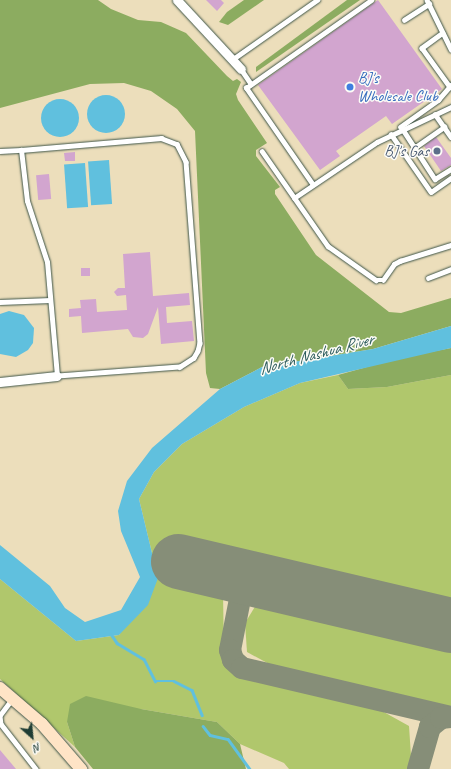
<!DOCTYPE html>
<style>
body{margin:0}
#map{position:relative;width:451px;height:769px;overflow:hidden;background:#ecdebb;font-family:Caveat,sans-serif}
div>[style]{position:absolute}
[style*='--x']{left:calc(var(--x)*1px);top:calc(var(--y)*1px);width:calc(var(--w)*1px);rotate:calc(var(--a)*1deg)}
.green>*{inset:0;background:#b0c76c}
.forest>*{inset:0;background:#8cac60}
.water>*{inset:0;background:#60c0de;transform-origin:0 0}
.round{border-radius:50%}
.stream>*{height:2.5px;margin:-1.25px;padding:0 1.25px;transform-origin:1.25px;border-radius:1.25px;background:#60c0de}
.taxiway>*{height:22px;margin:-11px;padding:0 11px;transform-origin:11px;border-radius:11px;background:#868e78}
.runway>*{height:55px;margin:-27.5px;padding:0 27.5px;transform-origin:27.5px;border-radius:27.5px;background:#868e78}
.building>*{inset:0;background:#d2a5cf;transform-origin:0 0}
.roads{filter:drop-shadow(0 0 1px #3e5548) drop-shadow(0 0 1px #3e5548)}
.service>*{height:4.5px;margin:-2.25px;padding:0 2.25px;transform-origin:2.25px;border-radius:2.25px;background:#fff}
.minor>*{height:9px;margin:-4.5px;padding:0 4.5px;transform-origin:4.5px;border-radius:4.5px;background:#fff}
.secondary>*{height:12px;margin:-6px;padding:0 6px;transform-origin:6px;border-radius:6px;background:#ffe4c6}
.dots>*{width:11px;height:11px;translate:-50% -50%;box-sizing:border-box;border:2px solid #fdfcf7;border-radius:50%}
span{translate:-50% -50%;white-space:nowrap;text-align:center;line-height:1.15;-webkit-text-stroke:3px #fdfcf7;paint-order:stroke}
.shop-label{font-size:16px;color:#366cbe}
.left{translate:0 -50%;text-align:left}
.service-label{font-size:16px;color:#4e5e75}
.right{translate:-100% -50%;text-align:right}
.water-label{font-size:17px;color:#2f5e5e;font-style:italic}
.north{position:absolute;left:12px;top:717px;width:40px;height:40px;-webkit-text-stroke:3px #fdfcf7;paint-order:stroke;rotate:153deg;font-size:11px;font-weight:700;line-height:16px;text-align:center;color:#1f3d34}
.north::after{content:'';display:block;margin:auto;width:14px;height:18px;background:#1f3d34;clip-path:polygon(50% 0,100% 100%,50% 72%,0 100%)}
</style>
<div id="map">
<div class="green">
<div style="clip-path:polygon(338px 375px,348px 389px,387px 387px,451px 375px,451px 606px,181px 543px,173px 580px,223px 592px,224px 655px,229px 666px,239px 675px,382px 711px,409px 726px,411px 756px,409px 769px,289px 769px,284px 763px,240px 744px,217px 722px,141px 709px,67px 722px,75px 747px,0 679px,0 579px,76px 641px,119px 635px,158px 578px,139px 499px,154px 472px,182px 444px,244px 407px,300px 383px)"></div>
<div style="clip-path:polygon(259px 600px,451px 644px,451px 710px,271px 665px,247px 652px,245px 623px)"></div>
</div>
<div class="forest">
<div style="clip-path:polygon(0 0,98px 0,111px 9px,138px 20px,161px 22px,186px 33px,227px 76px,233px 81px,237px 79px,241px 82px,236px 94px,238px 100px,267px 143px,256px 150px,256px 156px,280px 187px,275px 190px,275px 194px,316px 255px,389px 312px,401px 313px,451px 298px,451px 326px,373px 349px,262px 367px,220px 389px,210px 388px,206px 373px,195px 131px,177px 109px,151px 91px,124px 83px,90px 84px,0 108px)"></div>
<div style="clip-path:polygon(244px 0,264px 0,228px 25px,219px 22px,227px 12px)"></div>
<div style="clip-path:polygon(347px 0,360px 0,256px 72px,256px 67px)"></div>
<div style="clip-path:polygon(451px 348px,451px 375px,387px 387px,348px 389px,338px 375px,399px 358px)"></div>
<div style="clip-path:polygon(86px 696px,141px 709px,217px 722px,240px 744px,246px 769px,93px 769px,75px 747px,67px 722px,70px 704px)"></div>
</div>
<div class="water">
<div class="round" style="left:87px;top:95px;width:38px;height:38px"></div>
<div class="round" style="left:41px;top:99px;width:38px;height:38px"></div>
<div style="left:109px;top:160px;width:44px;height:21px;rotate:86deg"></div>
<div style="left:85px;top:163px;width:44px;height:21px;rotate:86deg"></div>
<div style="clip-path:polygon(9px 311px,24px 315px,34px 328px,33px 343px,28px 350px,16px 357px,0 354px,0 314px)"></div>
<div style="clip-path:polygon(451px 326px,451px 348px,300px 383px,244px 407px,182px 444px,154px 472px,139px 499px,158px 578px,148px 605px,119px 635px,76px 641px,0 579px,0 545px,50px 586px,65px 608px,85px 622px,121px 610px,140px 577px,121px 531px,118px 511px,127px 481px,152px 448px,220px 389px,262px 367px,373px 349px)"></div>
</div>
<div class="stream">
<div style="--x:111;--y:634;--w:11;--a:56"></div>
<div style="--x:117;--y:643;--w:31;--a:31"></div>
<div style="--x:144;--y:659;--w:25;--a:63"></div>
<div style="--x:155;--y:681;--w:19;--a:0"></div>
<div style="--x:174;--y:681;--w:20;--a:27"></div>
<div style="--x:192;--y:690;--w:27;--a:68"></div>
<div style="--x:203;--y:726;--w:11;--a:52"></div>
<div style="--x:210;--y:735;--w:18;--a:13"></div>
<div style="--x:228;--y:739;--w:37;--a:54"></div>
</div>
<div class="taxiway">
<div style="--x:270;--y:583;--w:16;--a:176"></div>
<div style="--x:254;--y:584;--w:14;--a:141"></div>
<div style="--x:243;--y:593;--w:7;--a:117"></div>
<div style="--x:240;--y:599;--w:52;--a:101.1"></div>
<div style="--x:230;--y:650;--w:10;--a:73"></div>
<div style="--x:233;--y:660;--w:12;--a:42"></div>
<div style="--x:242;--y:668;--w:215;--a:13.2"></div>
<div style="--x:418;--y:769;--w:44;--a:-74.1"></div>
<div style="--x:430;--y:727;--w:14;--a:-39"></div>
<div style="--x:441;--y:718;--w:10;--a:-6"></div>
</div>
<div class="runway">
<div style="--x:178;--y:561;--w:280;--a:13.2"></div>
</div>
<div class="building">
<div style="clip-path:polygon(206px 0,221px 0,224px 3px,217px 11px)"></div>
<div style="clip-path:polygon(378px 0,442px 89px,392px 124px,386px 116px,336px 151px,340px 156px,320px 170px,258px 85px)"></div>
<div style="clip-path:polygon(436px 137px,451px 158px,451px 165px,441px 171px,424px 146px)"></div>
<div style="clip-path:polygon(75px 152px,75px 161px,65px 161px,64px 153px)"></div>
<div style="left:49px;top:174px;width:25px;height:13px;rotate:85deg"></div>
<div style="clip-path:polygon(150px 252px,153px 296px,189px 293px,190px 305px,166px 307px,167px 323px,192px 321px,194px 341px,161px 344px,158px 307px,148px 334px,143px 338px,133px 337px,128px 329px,82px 333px,81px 316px,69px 317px,69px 309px,81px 308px,80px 300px,96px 299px,97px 312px,127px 310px,126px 295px,117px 296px,114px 292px,118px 288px,125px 288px,123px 254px)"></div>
<div style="left:81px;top:268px;width:9px;height:8px"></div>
<div style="clip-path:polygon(0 750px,16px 769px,0 769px)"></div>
</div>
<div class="roads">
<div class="service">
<div style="--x:427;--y:0;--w:55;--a:63.9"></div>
<div style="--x:404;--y:20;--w:30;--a:-33"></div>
<div style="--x:443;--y:33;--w:26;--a:144"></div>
<div style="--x:422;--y:48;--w:48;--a:54.3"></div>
<div style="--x:233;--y:59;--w:103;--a:-35.1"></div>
<div style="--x:241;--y:69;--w:18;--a:56"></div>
<div style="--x:435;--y:114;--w:28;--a:55"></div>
<div style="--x:400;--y:127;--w:47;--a:-35.4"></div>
<div style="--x:438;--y:100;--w:20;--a:-49"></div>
<div style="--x:402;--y:128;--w:61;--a:57.1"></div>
<div style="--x:435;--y:179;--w:19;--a:-32"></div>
<div style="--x:391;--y:134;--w:70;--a:55.4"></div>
<div style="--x:431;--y:192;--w:24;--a:-35"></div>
<div style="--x:161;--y:138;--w:17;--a:21"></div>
<div style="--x:177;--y:144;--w:20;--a:63"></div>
<div style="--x:186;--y:162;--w:182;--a:85.6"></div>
<div style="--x:200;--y:343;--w:8;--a:104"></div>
<div style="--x:198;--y:351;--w:8;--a:120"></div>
<div style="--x:194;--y:358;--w:17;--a:147"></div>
<div style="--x:180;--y:367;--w:123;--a:175.8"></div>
<div style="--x:57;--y:376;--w:114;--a:-95"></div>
<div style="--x:47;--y:262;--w:64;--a:-108.2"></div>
<div style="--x:27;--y:201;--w:51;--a:-96.7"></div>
<div style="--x:21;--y:150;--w:141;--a:-4.9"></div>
<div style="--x:414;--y:148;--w:37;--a:-35"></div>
<div style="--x:0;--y:151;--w:21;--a:-3"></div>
<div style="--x:262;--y:151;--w:116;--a:55.2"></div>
<div style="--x:328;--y:246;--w:59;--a:35.3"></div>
<div style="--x:376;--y:280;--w:7;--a:0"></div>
<div style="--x:383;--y:280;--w:19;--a:-55"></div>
<div style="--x:394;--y:264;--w:7;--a:-27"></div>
<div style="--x:400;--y:261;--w:53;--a:-17.4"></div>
<div style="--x:313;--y:185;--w:118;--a:-124.6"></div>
<div style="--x:246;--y:88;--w:153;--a:-35.1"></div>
<div style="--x:294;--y:198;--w:100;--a:-34"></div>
<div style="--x:377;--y:142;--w:82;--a:-25.3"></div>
<div style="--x:428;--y:278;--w:25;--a:-21"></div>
<div style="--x:0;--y:302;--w:50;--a:-2.3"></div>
<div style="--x:0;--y:715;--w:20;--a:-53"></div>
<div style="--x:0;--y:716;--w:8;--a:83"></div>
<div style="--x:1;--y:724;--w:57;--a:52.1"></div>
</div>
<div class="minor">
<div style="--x:177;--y:0;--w:94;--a:47.2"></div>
<div style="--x:0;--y:382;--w:57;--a:-6"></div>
</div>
<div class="secondary">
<div style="--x:0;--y:688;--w:55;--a:40.6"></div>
<div style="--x:42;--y:724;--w:60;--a:49.1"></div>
</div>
</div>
<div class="dots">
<div style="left:350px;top:87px;background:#3f7fe0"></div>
<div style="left:437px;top:151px;background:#5c6f8a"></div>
</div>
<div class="shop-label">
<span class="left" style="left:358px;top:87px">BJ's<br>Wholesale Club</span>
</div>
<div class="service-label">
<span class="right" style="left:429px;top:151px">BJ's Gas</span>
</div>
<div class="water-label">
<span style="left:316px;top:354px;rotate:-15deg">North Nashua River</span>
</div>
<div class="north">N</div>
</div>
